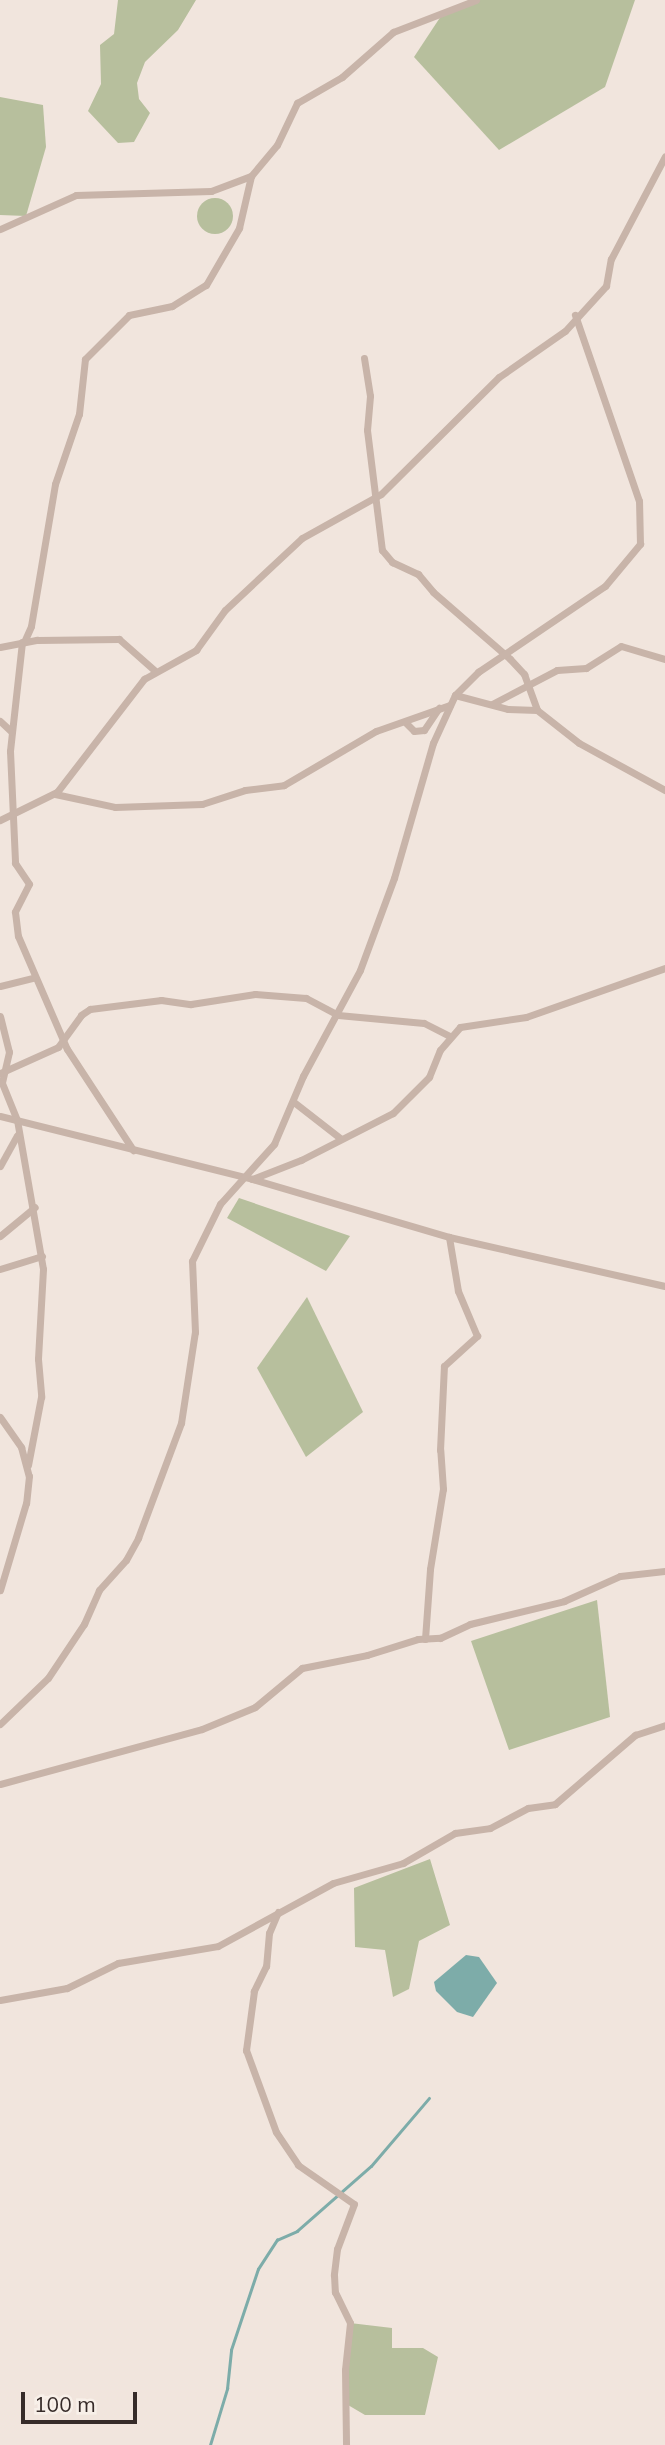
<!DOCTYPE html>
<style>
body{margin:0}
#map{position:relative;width:665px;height:2445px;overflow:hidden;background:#f1e5dd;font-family:Mulish,sans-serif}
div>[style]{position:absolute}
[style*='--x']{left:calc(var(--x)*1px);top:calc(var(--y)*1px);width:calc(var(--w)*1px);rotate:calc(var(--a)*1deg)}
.green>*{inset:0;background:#b7bf9d}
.round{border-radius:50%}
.water>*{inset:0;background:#7daca9}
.stream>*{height:2.5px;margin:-1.25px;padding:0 1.25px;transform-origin:1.25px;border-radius:1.25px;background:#7daca9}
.minor>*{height:7px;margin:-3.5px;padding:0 3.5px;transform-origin:3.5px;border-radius:3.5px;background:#c8b4a9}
span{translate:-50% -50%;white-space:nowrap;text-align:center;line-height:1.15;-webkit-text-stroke:5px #f8f0e9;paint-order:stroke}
.scale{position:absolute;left:21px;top:2392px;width:116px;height:32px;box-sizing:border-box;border:4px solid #362b29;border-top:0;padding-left:9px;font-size:21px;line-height:24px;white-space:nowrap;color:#362b29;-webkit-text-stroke:5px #f8f0e9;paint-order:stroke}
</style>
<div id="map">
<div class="green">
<div style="clip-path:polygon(118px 0,196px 0,178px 30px,145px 62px,137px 83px,139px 99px,150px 113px,134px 142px,118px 143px,88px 111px,101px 84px,100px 45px,114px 34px)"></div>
<div style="clip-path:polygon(478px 0,635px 0,605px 87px,499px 150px,414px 57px,443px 13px)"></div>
<div style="clip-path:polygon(0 97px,43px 105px,46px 147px,26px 216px,0 215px)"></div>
<div class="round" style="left:197px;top:198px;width:36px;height:36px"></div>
<div style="clip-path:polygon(239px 1198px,350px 1236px,326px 1271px,227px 1218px)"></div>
<div style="clip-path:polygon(307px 1297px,363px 1412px,306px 1457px,257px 1368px)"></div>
<div style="clip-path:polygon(597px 1600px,610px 1717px,509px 1750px,471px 1641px)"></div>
<div style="clip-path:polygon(430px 1859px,450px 1925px,419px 1941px,409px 1989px,393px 1997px,385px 1950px,355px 1947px,354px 1888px)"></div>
<div style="clip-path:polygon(350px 2323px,392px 2328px,392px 2348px,423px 2348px,438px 2357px,425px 2415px,365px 2415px,348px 2405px,345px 2370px)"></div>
</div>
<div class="water">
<div style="clip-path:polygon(466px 1955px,479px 1957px,497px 1983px,473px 2017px,457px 2012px,436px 1991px,434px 1982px)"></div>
</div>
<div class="stream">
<div style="--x:210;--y:2445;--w:59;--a:-73.1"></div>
<div style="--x:227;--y:2389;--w:39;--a:-84"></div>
<div style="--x:231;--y:2350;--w:85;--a:-71.6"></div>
<div style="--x:258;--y:2269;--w:35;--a:-57"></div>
<div style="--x:277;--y:2240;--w:22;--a:-24"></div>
<div style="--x:297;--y:2231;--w:98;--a:-41.3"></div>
<div style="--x:371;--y:2166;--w:89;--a:-49.5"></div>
</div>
<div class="minor">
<div style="--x:0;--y:229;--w:83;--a:-24.1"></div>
<div style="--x:76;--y:195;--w:135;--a:-1.7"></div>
<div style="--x:211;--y:191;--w:43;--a:-20.6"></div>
<div style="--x:364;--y:358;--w:38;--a:81"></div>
<div style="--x:370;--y:396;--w:34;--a:95"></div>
<div style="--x:367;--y:430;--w:121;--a:82.9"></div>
<div style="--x:382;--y:550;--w:16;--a:50"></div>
<div style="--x:392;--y:562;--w:29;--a:25"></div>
<div style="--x:418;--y:574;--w:23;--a:50"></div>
<div style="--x:433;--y:592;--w:102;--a:41"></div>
<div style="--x:510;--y:659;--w:21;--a:47"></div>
<div style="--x:524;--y:674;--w:38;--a:70"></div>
<div style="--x:22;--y:642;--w:110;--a:96.3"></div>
<div style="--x:10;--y:751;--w:112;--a:87.4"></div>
<div style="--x:15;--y:863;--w:25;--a:56"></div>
<div style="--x:29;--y:884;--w:31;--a:117"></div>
<div style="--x:15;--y:912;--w:24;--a:83"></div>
<div style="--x:18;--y:936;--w:123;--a:66.6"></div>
<div style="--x:67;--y:1049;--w:121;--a:56.8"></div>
<div style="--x:24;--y:642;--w:17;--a:-66"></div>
<div style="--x:31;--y:626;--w:144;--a:-80.4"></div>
<div style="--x:55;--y:484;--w:74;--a:-71.1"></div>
<div style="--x:79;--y:414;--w:55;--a:-83.8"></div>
<div style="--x:85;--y:359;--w:62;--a:-45"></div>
<div style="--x:129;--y:315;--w:44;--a:-11.8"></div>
<div style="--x:172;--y:306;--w:40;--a:-32"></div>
<div style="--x:206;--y:285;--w:66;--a:-59.9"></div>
<div style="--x:239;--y:228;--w:53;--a:-77"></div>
<div style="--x:251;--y:176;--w:40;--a:-50"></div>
<div style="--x:277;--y:145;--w:47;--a:-64.5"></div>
<div style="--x:297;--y:103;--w:52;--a:-30"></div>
<div style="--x:342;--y:77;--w:68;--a:-41.4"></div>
<div style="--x:393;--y:32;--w:89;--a:-21.1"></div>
<div style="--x:0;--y:647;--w:38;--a:-11"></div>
<div style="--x:37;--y:640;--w:82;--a:-0.7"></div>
<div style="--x:119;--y:639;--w:47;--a:41.5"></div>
<div style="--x:455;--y:695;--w:55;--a:14.8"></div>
<div style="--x:508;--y:709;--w:29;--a:2"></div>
<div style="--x:537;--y:710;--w:53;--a:38.2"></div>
<div style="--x:579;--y:743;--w:98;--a:28.7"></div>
<div style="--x:492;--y:704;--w:73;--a:-27.6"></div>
<div style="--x:557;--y:670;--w:29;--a:-4"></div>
<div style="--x:586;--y:668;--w:41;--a:-32.2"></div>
<div style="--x:621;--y:646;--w:46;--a:16.5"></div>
<div style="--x:0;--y:721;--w:16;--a:43"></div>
<div style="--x:406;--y:723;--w:11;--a:45"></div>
<div style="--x:414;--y:731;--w:10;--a:-6"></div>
<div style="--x:424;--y:730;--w:27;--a:-56"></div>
<div style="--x:55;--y:794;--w:61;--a:12.2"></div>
<div style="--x:115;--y:807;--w:87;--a:-2"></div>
<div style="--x:202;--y:804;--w:45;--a:-18"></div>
<div style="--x:245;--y:790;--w:39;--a:-7"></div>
<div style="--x:284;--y:785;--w:107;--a:-30.4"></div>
<div style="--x:376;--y:731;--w:78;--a:-19.4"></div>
<div style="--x:0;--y:820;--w:64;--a:-26.2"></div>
<div style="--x:57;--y:792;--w:143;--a:-52.4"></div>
<div style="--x:144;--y:679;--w:60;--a:-29.1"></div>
<div style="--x:196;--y:650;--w:49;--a:-54.1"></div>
<div style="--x:225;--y:610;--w:105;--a:-43.1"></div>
<div style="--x:302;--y:538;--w:90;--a:-29.1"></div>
<div style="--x:381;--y:494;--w:166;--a:-44.8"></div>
<div style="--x:499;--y:377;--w:80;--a:-34.9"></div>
<div style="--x:565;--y:331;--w:61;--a:-47.7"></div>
<div style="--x:606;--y:286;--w:27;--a:-80"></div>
<div style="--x:611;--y:259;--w:116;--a:-62.3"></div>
<div style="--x:0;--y:986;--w:36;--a:-14"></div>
<div style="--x:0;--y:1016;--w:37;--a:76"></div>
<div style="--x:9;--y:1052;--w:32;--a:103"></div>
<div style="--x:2;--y:1083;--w:40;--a:68"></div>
<div style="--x:17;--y:1120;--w:151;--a:80.1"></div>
<div style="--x:43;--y:1269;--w:90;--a:93.2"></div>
<div style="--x:38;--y:1359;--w:38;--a:85"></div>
<div style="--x:41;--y:1397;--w:69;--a:100.8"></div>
<div style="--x:0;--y:1073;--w:64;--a:-24.1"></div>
<div style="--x:58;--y:1047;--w:39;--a:-54"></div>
<div style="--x:81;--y:1015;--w:11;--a:-34"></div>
<div style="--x:90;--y:1009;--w:72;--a:-7.2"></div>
<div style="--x:161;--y:1000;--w:30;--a:8"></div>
<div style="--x:191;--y:1004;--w:65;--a:-8.9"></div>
<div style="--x:255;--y:994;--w:51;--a:4.5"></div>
<div style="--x:306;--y:998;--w:36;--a:28"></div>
<div style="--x:338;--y:1015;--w:86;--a:5.3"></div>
<div style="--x:424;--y:1023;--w:29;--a:27"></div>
<div style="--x:295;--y:1103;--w:57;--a:37.9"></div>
<div style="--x:0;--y:1116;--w:260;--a:14"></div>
<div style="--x:252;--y:1179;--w:205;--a:16.4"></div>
<div style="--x:449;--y:1237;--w:221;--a:12.8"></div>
<div style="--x:0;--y:1166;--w:35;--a:-61"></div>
<div style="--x:252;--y:1179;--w:53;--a:-21.2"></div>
<div style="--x:301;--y:1160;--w:103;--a:-27.1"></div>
<div style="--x:393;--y:1113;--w:51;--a:-45"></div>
<div style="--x:429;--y:1077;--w:29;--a:-68"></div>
<div style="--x:440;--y:1050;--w:30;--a:-49"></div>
<div style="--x:460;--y:1027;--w:67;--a:-8.6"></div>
<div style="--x:526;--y:1017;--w:147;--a:-19.4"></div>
<div style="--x:0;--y:1236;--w:45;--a:-39.6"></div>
<div style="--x:0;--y:1269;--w:44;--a:-17.2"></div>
<div style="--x:0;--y:1417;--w:37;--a:55"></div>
<div style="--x:21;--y:1447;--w:30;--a:75"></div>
<div style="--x:29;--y:1476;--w:27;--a:96"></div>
<div style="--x:26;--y:1503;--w:91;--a:106.6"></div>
<div style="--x:425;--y:1639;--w:70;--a:-85.9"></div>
<div style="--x:430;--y:1569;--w:81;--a:-80.8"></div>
<div style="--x:443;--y:1489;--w:39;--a:-94"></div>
<div style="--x:440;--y:1450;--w:84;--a:-87.3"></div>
<div style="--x:444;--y:1366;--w:45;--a:-42.3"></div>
<div style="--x:477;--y:1336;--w:49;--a:-112.9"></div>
<div style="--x:458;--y:1291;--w:55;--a:-99.5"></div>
<div style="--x:0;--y:1724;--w:66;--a:-43.8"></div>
<div style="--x:48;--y:1678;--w:65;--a:-56.3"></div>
<div style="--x:84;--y:1624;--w:37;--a:-66"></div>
<div style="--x:99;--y:1590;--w:40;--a:-48"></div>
<div style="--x:126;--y:1560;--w:25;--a:-61"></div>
<div style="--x:138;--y:1538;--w:123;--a:-69.5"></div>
<div style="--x:181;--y:1423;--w:92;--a:-81.3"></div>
<div style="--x:195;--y:1332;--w:71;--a:-92.4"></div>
<div style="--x:192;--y:1261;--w:64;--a:-63.8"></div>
<div style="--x:220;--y:1204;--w:81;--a:-48"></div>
<div style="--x:274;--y:1144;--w:74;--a:-66.9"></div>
<div style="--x:303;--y:1076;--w:120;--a:-61.7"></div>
<div style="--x:360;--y:970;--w:98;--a:-69.7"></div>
<div style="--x:394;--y:878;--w:141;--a:-73.9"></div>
<div style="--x:433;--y:743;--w:53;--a:-65.4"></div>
<div style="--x:455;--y:695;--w:33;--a:-45"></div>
<div style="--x:478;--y:672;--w:153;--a:-34.1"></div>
<div style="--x:605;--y:586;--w:55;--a:-50.2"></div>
<div style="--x:640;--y:544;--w:43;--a:-91.3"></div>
<div style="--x:639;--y:501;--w:197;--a:-109"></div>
<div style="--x:0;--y:1784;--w:209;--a:-15.2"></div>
<div style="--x:202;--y:1729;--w:57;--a:-22.5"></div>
<div style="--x:255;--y:1707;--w:61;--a:-39.7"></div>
<div style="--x:302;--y:1668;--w:66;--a:-11.3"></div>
<div style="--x:367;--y:1655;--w:53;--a:-17.4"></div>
<div style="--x:418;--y:1639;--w:22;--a:-3"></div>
<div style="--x:440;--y:1638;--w:33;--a:-25"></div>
<div style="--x:470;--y:1624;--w:97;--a:-13.7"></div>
<div style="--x:564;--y:1601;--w:61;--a:-24.1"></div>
<div style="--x:620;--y:1576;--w:45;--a:-6.3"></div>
<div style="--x:278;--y:1912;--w:23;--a:113"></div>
<div style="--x:269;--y:1933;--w:33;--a:95"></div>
<div style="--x:266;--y:1966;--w:28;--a:116"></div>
<div style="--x:254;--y:1991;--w:60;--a:97.7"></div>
<div style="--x:246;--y:2050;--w:87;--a:69.9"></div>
<div style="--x:276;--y:2132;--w:40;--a:56"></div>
<div style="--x:298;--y:2165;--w:68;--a:34.9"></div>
<div style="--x:354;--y:2204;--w:48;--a:110.7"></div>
<div style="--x:337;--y:2249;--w:26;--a:97"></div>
<div style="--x:334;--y:2275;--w:17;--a:87"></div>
<div style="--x:335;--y:2292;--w:34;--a:64"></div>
<div style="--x:350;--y:2323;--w:47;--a:96.1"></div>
<div style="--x:345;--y:2370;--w:75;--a:89.2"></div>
<div style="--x:0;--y:2000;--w:68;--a:-10.2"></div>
<div style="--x:67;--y:1988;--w:57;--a:-26.1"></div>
<div style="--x:118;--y:1963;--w:101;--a:-9.6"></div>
<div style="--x:218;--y:1946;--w:131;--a:-28.7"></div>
<div style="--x:333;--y:1883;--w:73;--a:-15.9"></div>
<div style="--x:403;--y:1863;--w:60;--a:-30"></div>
<div style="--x:455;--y:1833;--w:35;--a:-8"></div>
<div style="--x:490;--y:1828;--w:43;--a:-27.8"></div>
<div style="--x:528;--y:1808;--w:27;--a:-8"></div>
<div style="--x:555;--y:1804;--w:106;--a:-40.8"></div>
<div style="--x:635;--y:1735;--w:32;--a:-18"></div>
</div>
<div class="scale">100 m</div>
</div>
